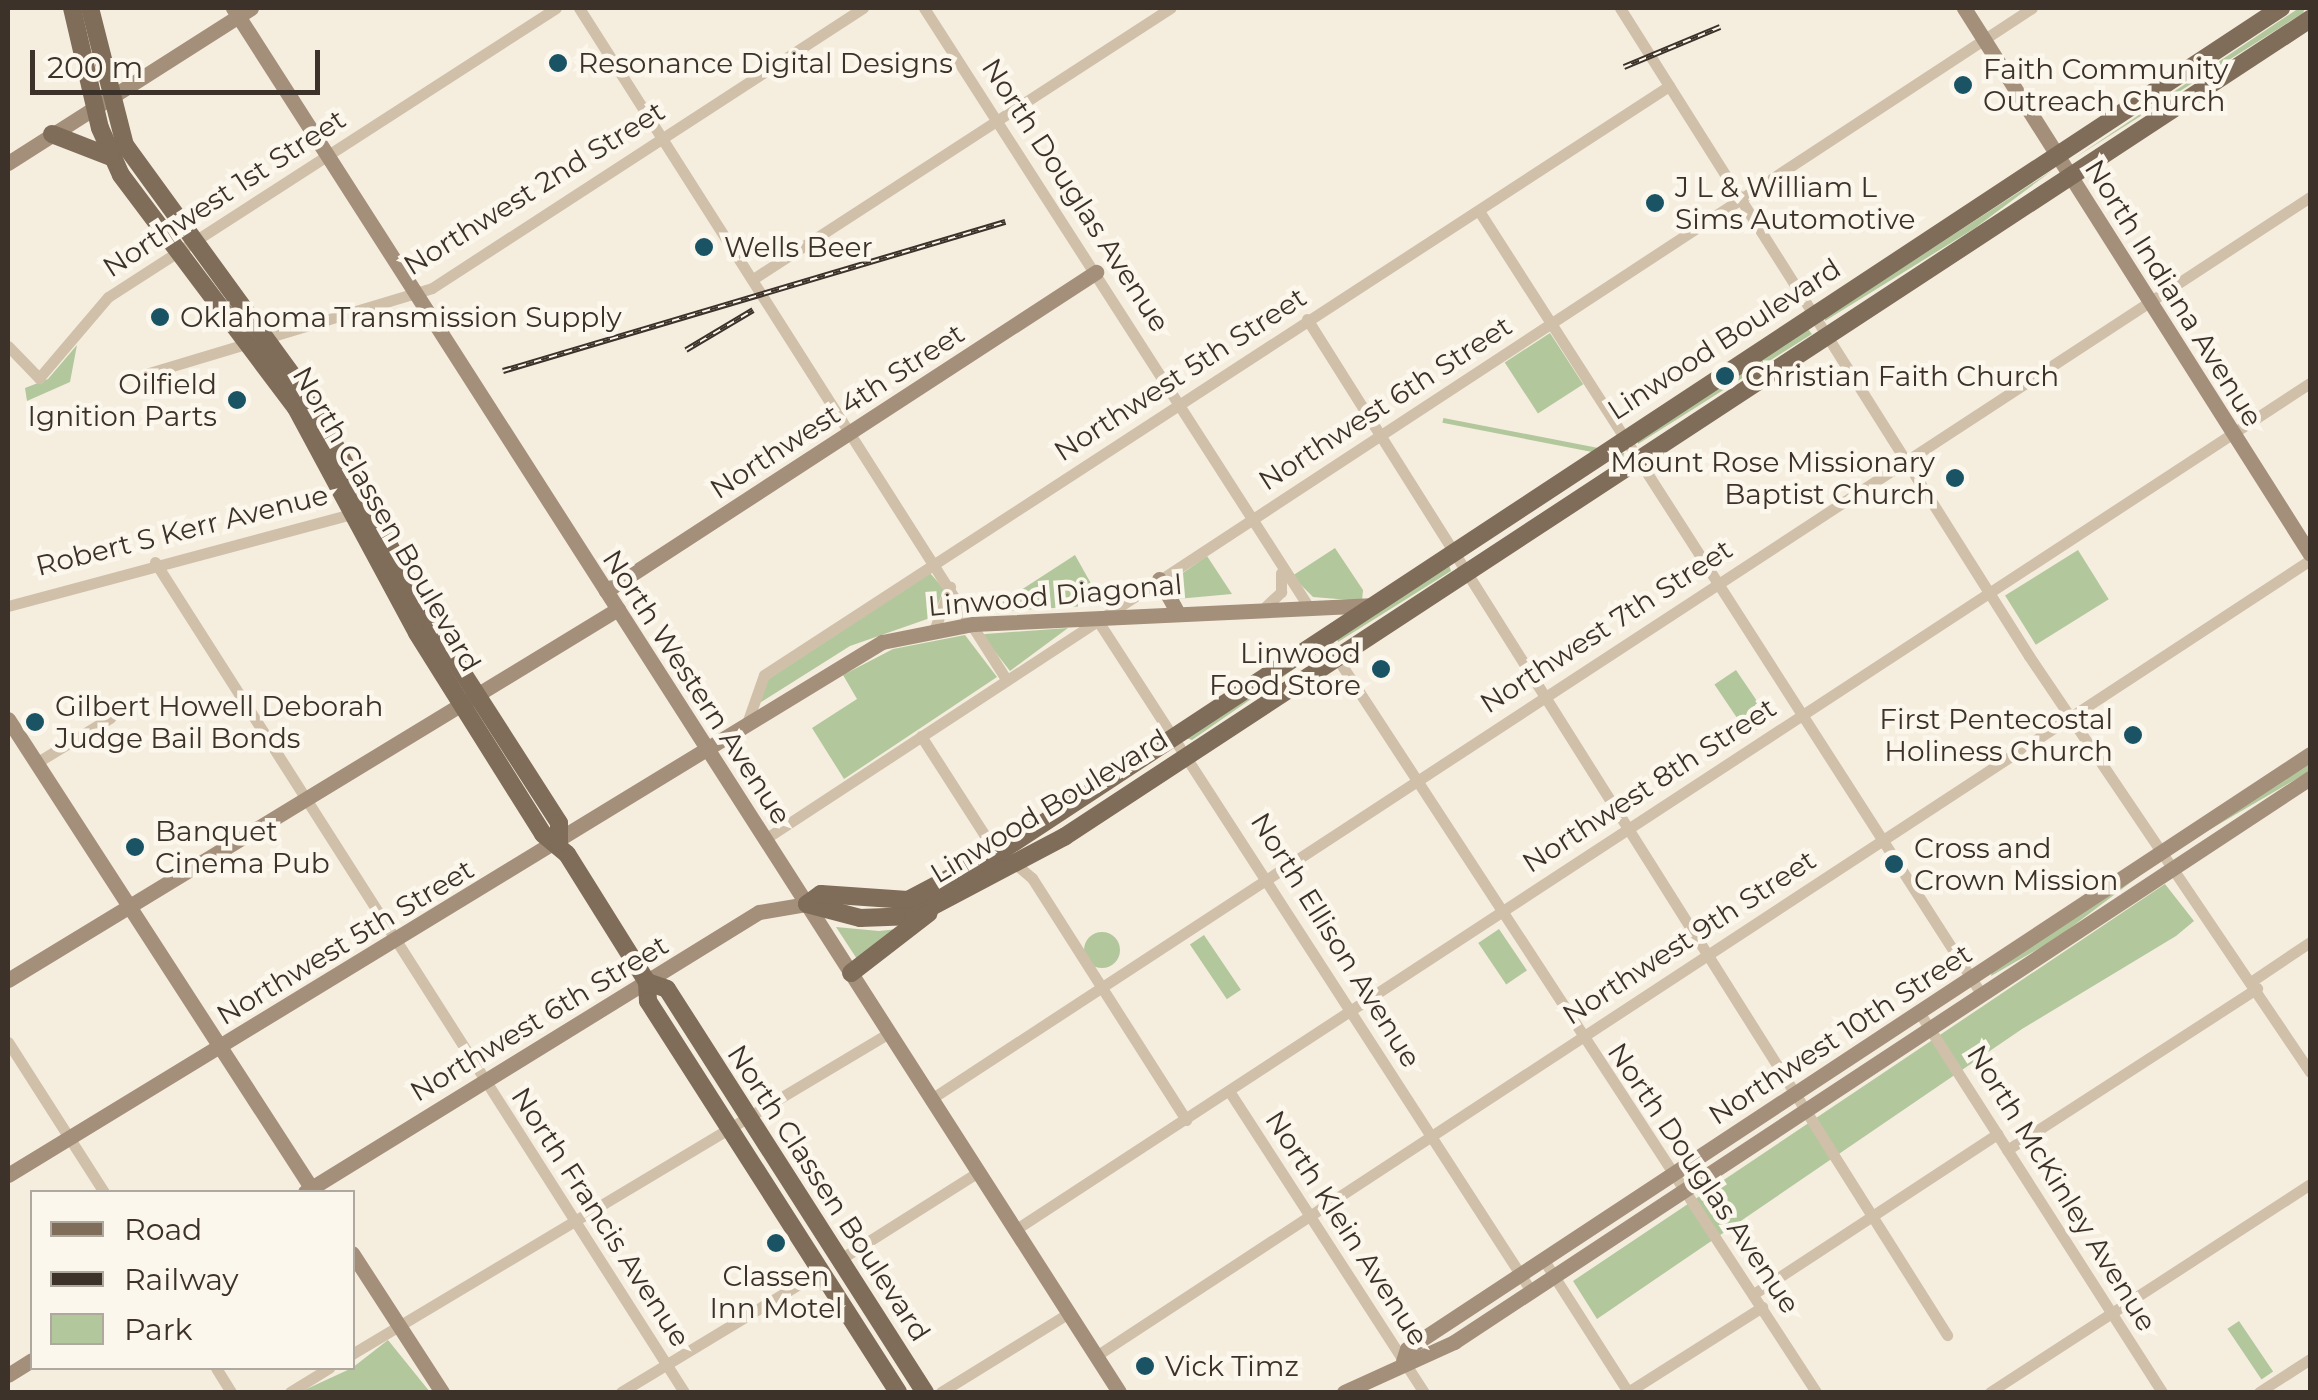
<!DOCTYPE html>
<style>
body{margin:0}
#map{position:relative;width:2318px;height:1400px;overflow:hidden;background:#f5eedf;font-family:Montserrat,sans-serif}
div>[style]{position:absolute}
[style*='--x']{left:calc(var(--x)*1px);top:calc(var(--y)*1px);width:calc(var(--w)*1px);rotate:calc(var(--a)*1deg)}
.green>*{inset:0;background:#b3c79d;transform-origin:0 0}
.round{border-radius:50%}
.street>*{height:11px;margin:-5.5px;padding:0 5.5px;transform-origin:5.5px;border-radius:5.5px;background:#d0c0a9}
.secondary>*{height:15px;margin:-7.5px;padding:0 7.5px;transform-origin:7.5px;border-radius:7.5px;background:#a48f7a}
.primary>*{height:18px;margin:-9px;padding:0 9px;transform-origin:9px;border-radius:9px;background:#7f6c59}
.rail>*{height:6px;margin-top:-3px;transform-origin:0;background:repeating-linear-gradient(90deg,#fcf7ed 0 8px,#3c322a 0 16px);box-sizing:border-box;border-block:2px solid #3c322a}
.dots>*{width:28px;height:28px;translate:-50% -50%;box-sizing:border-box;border:5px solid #fcf7ed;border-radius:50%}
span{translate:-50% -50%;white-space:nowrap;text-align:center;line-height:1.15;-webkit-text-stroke:9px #fcf7ed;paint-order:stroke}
.poi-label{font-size:28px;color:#3c322a}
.left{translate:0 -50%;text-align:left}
.right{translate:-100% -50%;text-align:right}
.street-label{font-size:28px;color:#3c322a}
.frame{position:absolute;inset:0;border:10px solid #3c322a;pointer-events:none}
.legend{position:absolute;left:30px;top:1190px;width:325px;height:180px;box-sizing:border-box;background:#fcf7ed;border:2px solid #afa89f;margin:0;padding:12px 18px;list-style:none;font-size:30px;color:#3c322a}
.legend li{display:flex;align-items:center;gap:20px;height:50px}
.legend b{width:50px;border:2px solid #afa89f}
.scale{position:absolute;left:30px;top:50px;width:290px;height:45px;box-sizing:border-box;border:5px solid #3c322a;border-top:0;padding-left:12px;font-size:30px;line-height:35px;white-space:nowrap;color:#3c322a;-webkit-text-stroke:8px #fcf7ed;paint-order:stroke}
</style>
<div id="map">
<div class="green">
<div style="clip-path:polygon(2305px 8px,2303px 13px,2073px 159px,2299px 8px)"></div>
<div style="clip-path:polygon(2053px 170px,1975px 228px,1825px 321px,1825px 318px)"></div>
<div style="clip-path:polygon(1808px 329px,1812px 334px,1638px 444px,1638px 441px)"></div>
<div style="left:1550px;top:333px;width:61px;height:54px;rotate:57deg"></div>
<div style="clip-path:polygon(77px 345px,70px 382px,27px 401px,25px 388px,48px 379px)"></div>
<div style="left:1624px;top:453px;width:5px;height:184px;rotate:101deg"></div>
<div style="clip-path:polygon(1335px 548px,1363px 590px,1362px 601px,1313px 597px,1292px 576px)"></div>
<div style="left:2078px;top:550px;width:58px;height:86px;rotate:58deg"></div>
<div style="clip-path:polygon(1075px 555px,1103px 605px,987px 612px)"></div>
<div style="clip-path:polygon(1207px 556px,1232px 594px,1177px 599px,1167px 584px)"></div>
<div style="clip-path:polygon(1449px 565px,1451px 571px,1338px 642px,1337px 639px)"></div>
<div style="clip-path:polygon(930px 573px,944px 589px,933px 617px,850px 646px,758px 704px,767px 680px)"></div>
<div style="clip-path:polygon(1068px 628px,1010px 671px,982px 635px,985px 634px)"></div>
<div style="clip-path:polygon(965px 635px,997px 677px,844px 779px,812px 728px,857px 699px,843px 675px,893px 649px)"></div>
<div style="clip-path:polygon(1323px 649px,1192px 740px,1186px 738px)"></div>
<div style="left:1736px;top:670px;width:61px;height:26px;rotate:56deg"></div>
<div style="clip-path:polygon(2310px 762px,2310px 771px,2180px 847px)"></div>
<div style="clip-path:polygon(2155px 864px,2057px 938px,1991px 976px,1992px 971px)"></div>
<div style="clip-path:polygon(2165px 884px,2194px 921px,2176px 936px,2022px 1029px,1597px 1319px,1573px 1281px)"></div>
<div style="clip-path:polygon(836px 927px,879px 931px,907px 928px,857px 959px)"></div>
<div style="left:1499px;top:929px;width:50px;height:25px;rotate:56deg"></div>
<div class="round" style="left:1084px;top:932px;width:36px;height:36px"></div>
<div style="left:1204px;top:935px;width:66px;height:17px;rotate:56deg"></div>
<div style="left:2239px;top:1321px;width:61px;height:14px;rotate:56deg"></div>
<div style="clip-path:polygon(388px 1340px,430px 1392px,300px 1392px,352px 1368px)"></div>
</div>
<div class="street">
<div style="--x:579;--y:8;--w:795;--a:57.53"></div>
<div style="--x:924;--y:8;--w:714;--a:57.29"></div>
<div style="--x:1620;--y:8;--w:766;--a:57.74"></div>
<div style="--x:2029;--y:656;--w:502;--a:55.96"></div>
<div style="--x:1479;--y:211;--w:931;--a:57.32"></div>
<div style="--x:753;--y:279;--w:498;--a:-33"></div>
<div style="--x:1307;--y:319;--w:1201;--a:57.79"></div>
<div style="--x:8;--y:346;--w:45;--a:45.9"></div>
<div style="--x:39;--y:378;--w:106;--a:-49.6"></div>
<div style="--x:108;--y:297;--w:533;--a:-32.83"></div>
<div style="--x:149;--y:373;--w:295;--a:-16.7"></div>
<div style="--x:432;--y:288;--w:514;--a:-33.01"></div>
<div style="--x:155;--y:562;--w:984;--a:57.49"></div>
<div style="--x:8;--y:606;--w:359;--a:-15"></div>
<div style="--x:1266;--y:606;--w:21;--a:-43"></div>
<div style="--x:1281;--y:592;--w:19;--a:-90"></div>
<div style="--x:1096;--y:618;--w:801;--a:57.12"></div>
<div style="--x:935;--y:628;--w:44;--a:-69.9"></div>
<div style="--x:1324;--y:638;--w:900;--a:56.87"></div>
<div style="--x:746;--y:726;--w:54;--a:-70.6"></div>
<div style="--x:764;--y:675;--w:1080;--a:-33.06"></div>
<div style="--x:921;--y:736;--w:126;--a:57.3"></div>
<div style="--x:989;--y:842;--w:56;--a:39.9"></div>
<div style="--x:1032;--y:878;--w:287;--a:57.5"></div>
<div style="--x:36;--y:763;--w:87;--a:-31.3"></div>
<div style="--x:765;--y:839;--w:1515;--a:-33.26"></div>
<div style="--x:2252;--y:981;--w:70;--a:-33.9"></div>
<div style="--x:1919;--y:1012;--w:451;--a:57.4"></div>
<div style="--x:8;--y:1042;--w:178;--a:57.4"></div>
<div style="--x:1229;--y:1091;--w:359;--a:57.1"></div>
<div style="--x:931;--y:1099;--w:1648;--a:-33.19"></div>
<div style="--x:2007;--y:1150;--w:298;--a:-32.9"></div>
<div style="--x:1015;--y:1230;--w:1547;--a:-33.19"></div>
<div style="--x:1543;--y:1259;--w:158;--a:57.4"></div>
<div style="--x:839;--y:1260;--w:165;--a:-32.3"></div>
<div style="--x:1755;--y:1293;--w:290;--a:-33.3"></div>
<div style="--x:352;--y:1354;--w:626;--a:-30.87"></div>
<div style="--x:1096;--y:1356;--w:1452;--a:-33.25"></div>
<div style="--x:216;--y:1368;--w:28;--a:58"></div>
<div style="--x:290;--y:1392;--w:46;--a:-31.6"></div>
<div style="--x:621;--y:1392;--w:214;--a:-31.2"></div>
<div style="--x:804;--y:1281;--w:25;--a:12"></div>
<div style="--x:941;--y:1392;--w:150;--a:-31.7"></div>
<div style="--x:1628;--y:1392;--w:159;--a:-32.4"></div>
<div style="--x:1990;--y:1392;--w:382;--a:-33"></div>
<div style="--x:2259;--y:1392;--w:61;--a:-32.9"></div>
</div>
<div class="secondary">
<div style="--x:233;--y:8;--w:1643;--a:57.37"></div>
<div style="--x:1964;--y:8;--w:646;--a:57.64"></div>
<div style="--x:8;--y:163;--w:288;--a:-32.5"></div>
<div style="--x:1159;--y:579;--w:35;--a:61"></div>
<div style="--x:606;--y:591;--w:585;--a:-33.06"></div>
<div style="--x:8;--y:719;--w:563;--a:57.1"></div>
<div style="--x:8;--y:980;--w:714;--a:-31.31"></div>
<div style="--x:8;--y:1175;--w:1024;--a:-31.38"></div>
<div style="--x:882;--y:642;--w:93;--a:-11.2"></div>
<div style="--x:973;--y:624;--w:397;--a:-2.7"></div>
<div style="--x:305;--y:1192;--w:533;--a:-31.66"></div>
<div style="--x:759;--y:912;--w:49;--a:-9.5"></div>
<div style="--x:352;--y:1253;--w:166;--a:57.1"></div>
<div style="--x:1403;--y:1361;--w:13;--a:-72"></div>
<div style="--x:1407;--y:1349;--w:1081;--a:-33.38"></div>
<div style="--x:8;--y:1375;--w:28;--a:-32"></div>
<div style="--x:1344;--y:1392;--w:121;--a:-24.4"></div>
<div style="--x:1454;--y:1342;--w:1025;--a:-33.38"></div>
</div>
<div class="primary">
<div style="--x:72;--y:8;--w:123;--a:76.9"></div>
<div style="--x:100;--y:128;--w:51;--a:65.9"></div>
<div style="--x:121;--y:175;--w:291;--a:53.1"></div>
<div style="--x:296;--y:408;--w:255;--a:61.7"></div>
<div style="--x:417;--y:633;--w:237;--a:57.9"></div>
<div style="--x:543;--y:834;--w:31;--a:40"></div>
<div style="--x:567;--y:854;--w:151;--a:58"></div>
<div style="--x:647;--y:982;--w:19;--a:87"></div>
<div style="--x:648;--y:1001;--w:464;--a:57.4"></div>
<div style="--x:90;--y:8;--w:141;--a:75.7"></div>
<div style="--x:125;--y:145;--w:316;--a:54"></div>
<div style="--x:311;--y:401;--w:255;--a:61.6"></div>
<div style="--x:432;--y:625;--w:235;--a:57.3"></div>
<div style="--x:559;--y:823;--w:20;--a:90"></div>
<div style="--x:52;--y:134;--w:63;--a:21.3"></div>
<div style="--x:807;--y:904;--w:55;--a:14.8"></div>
<div style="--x:860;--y:918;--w:54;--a:-2.1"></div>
<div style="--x:914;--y:916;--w:170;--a:-27.8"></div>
<div style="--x:1064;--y:837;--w:1491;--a:-33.28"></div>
<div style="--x:807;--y:904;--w:17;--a:-36"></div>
<div style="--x:821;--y:894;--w:87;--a:3.9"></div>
<div style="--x:908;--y:900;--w:105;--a:-27.8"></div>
<div style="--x:1001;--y:851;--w:1533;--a:-33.37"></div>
<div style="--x:851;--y:973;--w:98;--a:-37.6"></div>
<div style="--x:647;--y:982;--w:21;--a:19"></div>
<div style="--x:667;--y:989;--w:479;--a:57.4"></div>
</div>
<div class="rail">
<div style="--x:1624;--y:67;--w:104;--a:-22.6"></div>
<div style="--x:686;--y:350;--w:78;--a:-30.8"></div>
<div style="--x:503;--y:371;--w:524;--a:-16.53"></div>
</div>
<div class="dots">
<div style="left:558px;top:63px;background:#1a5363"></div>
<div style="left:1963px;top:85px;background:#1a5363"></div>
<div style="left:1655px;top:203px;background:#1a5363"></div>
<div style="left:704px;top:247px;background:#1a5363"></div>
<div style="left:160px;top:317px;background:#1a5363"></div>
<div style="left:1725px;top:376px;background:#1a5363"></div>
<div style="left:237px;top:400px;background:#1a5363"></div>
<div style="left:1955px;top:478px;background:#1a5363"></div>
<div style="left:1381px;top:669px;background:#1a5363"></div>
<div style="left:35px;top:722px;background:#1a5363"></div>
<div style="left:2133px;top:735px;background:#1a5363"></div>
<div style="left:135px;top:847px;background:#1a5363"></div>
<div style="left:1894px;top:864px;background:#1a5363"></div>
<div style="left:776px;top:1243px;background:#1a5363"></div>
<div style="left:1145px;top:1366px;background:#1a5363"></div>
</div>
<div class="poi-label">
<span class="left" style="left:578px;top:63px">Resonance Digital Designs</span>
<span class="left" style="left:1983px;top:85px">Faith Community<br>Outreach Church</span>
<span class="left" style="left:1675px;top:203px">J L &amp; William L<br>Sims Automotive</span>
<span class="left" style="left:724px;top:247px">Wells Beer</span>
<span class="left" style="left:180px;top:317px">Oklahoma Transmission Supply</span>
<span class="left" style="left:1745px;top:376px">Christian Faith Church</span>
<span class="right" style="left:217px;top:400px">Oilfield<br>Ignition Parts</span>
<span class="right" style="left:1935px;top:478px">Mount Rose Missionary<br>Baptist Church</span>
<span class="right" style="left:1361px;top:669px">Linwood<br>Food Store</span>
<span class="left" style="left:55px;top:722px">Gilbert Howell Deborah<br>Judge Bail Bonds</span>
<span class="right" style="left:2113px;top:735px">First Pentecostal<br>Holiness Church</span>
<span class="left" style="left:155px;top:847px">Banquet<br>Cinema Pub</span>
<span class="left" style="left:1914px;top:864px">Cross and<br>Crown Mission</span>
<span style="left:776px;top:1292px">Classen<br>Inn Motel</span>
<span class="left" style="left:1165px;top:1366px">Vick Timz</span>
</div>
<div class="street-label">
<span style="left:534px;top:188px;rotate:-32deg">Northwest 2nd Street</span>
<span style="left:224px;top:193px;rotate:-33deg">Northwest 1st Street</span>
<span style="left:1076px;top:195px;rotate:57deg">North Douglas Avenue</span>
<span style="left:2174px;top:293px;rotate:58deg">North Indiana Avenue</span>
<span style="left:1724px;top:339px;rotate:-33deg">Linwood Boulevard</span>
<span style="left:1180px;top:374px;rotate:-33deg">Northwest 5th Street</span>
<span style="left:1385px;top:403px;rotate:-33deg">Northwest 6th Street</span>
<span style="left:837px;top:411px;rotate:-33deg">Northwest 4th Street</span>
<span style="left:387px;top:519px;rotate:60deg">North Classen Boulevard</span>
<span style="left:182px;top:530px;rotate:-14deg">Robert S Kerr Avenue</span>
<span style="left:1055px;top:595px;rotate:-5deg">Linwood Diagonal</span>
<span style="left:1606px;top:626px;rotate:-33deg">Northwest 7th Street</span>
<span style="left:697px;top:687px;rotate:57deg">North Western Avenue</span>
<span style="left:1649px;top:785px;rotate:-33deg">Northwest 8th Street</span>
<span style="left:1049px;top:806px;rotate:-31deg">Linwood Boulevard</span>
<span style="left:1689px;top:937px;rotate:-33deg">Northwest 9th Street</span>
<span style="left:1336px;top:940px;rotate:58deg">North Ellison Avenue</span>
<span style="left:345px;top:942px;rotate:-31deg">Northwest 5th Street</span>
<span style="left:539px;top:1018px;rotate:-31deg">Northwest 6th Street</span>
<span style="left:1840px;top:1034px;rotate:-33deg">Northwest 10th Street</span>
<span style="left:1704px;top:1178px;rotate:56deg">North Douglas Avenue</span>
<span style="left:2062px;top:1188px;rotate:58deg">North McKinley Avenue</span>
<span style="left:829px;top:1193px;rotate:57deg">North Classen Boulevard</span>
<span style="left:601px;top:1217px;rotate:57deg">North Francis Avenue</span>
<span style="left:1347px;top:1228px;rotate:57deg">North Klein Avenue</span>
</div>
<div class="frame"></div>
<ul class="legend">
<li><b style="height:12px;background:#7f6c59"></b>Road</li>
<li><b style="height:12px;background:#3c322a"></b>Railway</li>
<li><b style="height:28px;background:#b3c79d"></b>Park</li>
</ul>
<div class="scale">200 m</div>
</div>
